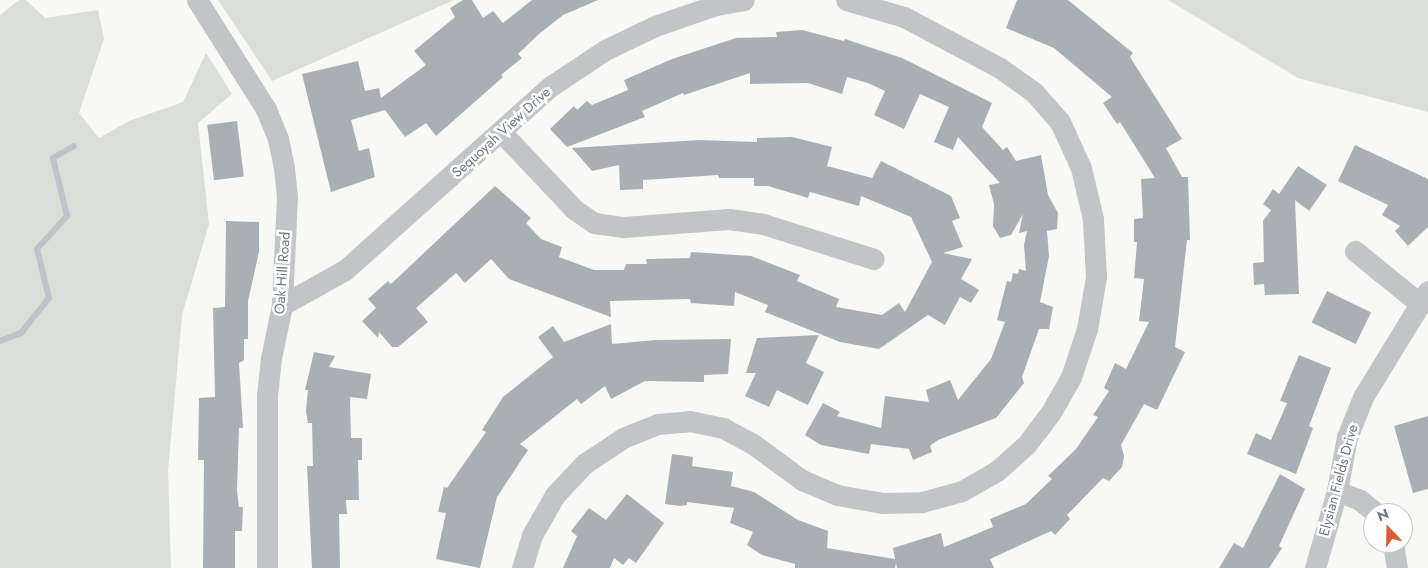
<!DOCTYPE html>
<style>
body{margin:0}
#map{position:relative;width:1428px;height:568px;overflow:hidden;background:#f8f8f5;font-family:Jost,sans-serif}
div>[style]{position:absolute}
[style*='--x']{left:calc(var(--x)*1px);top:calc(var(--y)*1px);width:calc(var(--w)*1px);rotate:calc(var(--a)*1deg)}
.green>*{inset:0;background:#d9ded6}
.stream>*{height:6px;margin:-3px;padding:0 3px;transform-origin:3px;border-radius:3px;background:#bbc4c9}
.building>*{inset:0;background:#a9b0b5;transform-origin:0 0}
.minor>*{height:21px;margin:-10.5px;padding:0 10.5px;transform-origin:10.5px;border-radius:10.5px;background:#c1c5c8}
span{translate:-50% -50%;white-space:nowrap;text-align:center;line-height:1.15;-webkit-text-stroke:5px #fff;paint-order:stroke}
.street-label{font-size:14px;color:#697884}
.north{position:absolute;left:1363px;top:503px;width:50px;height:50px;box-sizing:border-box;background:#fff;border:1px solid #c3c9ce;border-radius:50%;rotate:339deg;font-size:14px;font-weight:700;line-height:20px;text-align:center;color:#697884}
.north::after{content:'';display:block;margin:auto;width:18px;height:22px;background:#d75c36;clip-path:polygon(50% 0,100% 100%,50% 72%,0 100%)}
</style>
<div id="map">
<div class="green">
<div style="clip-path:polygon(19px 0,26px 0,45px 18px,98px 10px,104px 39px,79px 113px,99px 138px,129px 121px,183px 102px,206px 53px,232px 94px,198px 123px,209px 224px,182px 315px,168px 471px,171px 568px,0 568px,0 15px)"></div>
<div style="clip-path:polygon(218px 0,454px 0,272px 81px)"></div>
<div style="clip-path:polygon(1168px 0,1428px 0,1428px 112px,1298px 78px)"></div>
</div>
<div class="stream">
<div style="--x:0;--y:341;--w:22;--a:-21"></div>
<div style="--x:21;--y:333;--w:45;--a:-51.3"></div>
<div style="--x:49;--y:298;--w:50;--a:-103.8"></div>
<div style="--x:37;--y:249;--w:45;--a:-47.7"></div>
<div style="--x:67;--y:216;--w:60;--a:-103.6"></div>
<div style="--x:53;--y:158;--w:24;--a:-30"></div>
</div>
<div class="building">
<div style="clip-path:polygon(463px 0,472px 0,483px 18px,493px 11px,503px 23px,532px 0,598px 0,563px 15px,539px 34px,518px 54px,522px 58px,501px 75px,503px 77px,436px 136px,426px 123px,405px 137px,385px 110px,351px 120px,359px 151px,369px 148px,375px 177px,331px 192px,302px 74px,358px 61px,365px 91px,379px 88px,381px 98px,426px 65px,414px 51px,455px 17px,450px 8px)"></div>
<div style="clip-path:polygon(1017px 0,1068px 0,1133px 53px,1130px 57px,1182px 139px,1166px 148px,1182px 177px,1188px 177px,1190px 240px,1187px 240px,1175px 347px,1185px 352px,1157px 410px,1144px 404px,1121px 445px,1124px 456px,1122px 467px,1109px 481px,1103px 478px,1067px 515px,1070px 519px,1055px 535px,1051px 531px,990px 559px,994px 568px,897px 568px,896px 563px,895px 568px,795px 568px,795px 564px,762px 555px,747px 545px,753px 532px,730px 523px,734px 508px,687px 502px,687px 505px,680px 506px,665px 504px,672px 454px,693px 457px,692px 466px,733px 472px,731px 486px,754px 492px,798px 520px,828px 531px,827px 548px,895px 559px,893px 548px,941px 533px,944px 547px,993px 527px,990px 519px,1026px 504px,1052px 479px,1048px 476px,1076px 449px,1098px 417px,1093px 415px,1109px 391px,1104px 388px,1115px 363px,1126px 369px,1149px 322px,1139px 321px,1144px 279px,1134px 278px,1137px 242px,1134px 242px,1134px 219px,1143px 218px,1141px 179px,1155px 178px,1120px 122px,1117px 124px,1103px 103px,1112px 97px,1054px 48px,1006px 28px)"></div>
<div style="clip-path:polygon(802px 30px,844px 41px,845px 39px,902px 58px,992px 103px,982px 127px,1003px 150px,1007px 147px,1016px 161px,1041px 155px,1048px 195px,1058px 213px,1057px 229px,1047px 231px,1049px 256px,1040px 302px,1053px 307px,1049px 329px,1039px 329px,1022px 377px,1024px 383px,996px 418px,938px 440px,930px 446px,932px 452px,913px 460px,909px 449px,871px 444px,869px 454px,821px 445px,805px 435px,823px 403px,840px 412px,837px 416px,881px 428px,885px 396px,929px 402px,926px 390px,950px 380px,958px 400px,991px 359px,1005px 322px,997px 320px,1007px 281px,1011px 282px,1013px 273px,1018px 274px,1019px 269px,1026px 271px,1024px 245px,1027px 231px,1019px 233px,1023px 214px,1011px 235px,1000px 238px,993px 226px,994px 204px,989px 185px,1000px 183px,958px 137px,953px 150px,934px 142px,949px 107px,920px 94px,904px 129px,874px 115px,885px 91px,868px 83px,847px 77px,842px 94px,808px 83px,750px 84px,750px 73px,684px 95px,683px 93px,642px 111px,645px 117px,567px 147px,550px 129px,574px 106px,577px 110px,587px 101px,592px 105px,628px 90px,624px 80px,672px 59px,736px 38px,777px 37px,776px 32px)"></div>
<div style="left:237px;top:121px;width:56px;height:30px;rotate:83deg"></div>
<div style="clip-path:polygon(792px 137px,832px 147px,827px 166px,872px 178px,881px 161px,951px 196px,960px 218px,952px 221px,963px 247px,943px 253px,972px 259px,961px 279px,979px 290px,971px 303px,960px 297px,945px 325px,928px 315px,879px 349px,840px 342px,765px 312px,768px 305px,735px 292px,734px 306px,691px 303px,690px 299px,610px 301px,611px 317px,509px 279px,491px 259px,465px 283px,456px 273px,416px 308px,428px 322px,398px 347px,392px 347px,379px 332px,378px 338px,362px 321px,376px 308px,368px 299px,388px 281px,391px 284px,495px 186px,531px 218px,526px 223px,541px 239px,562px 247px,559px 257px,594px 270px,624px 270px,626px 264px,647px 264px,646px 259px,690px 258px,691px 252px,751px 256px,800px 275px,797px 281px,839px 299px,836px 307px,882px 315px,899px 303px,905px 312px,932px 262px,911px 217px,861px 196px,859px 206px,810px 192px,808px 198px,768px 186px,754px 186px,754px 178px,719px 178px,718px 175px,643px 180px,643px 189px,620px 190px,619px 165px,592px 171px,572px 148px,699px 140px,757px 142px,757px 138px)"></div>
<div style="clip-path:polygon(1355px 145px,1428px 179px,1428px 227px,1408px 246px,1395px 231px,1400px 226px,1382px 215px,1388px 205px,1338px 181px)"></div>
<div style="clip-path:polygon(1298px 166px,1327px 185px,1309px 211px,1295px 200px,1299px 294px,1265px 295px,1264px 284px,1254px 285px,1253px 263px,1264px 262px,1263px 221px,1271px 210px,1263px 204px,1273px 189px,1279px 194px)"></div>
<div style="clip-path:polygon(226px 221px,259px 222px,259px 252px,248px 301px,248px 339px,244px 339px,244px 360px,239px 363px,243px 428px,239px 428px,237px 490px,239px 507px,243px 507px,242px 531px,235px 531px,235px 568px,203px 568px,204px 460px,198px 460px,199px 398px,215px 397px,213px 308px,225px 307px)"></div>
<div style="left:1327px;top:291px;width:49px;height:35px;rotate:26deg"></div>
<div style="clip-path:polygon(611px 324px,612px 344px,656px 340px,731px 339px,728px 374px,704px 375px,704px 382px,645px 381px,611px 399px,605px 386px,581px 404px,577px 399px,520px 444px,528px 450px,497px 497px,480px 568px,436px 559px,446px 513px,438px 512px,444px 487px,447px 488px,486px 432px,482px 430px,503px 397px,553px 357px,538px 337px,553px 326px,564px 342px)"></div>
<div style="clip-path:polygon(819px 335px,806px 363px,824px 372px,808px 405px,777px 390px,769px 407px,745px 396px,756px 373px,746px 373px,757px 338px)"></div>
<div style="clip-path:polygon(314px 352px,335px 356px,329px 367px,371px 374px,367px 399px,350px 397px,351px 438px,362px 438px,362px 460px,358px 460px,359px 500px,346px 500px,347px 514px,339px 514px,340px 568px,312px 568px,307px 466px,313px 466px,312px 423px,308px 423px,306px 411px,308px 390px,305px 390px)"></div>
<div style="clip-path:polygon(1299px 355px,1331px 368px,1309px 426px,1313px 428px,1296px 474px,1247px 454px,1256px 433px,1271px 440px,1287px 403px,1280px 401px)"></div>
<div style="clip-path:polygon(1428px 416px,1428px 489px,1413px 493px,1394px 426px)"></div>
<div style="clip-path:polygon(1280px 474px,1305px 489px,1279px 546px,1282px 548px,1269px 568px,1219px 568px,1234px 543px,1243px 548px)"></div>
<div style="clip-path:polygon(627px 494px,664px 523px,636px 563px,629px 558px,623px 565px,614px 558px,610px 568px,563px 568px,577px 536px,571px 531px,589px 508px,606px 520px)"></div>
</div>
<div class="minor">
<div style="--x:197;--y:0;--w:129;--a:57.7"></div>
<div style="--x:266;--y:109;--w:32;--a:68"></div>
<div style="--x:278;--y:139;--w:30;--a:78"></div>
<div style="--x:284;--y:168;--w:29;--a:84"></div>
<div style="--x:287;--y:197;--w:108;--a:92.7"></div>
<div style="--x:282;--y:305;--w:54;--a:101.7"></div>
<div style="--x:271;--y:358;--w:36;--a:96"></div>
<div style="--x:267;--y:394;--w:174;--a:90"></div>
<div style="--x:501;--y:132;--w:106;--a:46.5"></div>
<div style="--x:574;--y:209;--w:24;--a:35"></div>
<div style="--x:594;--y:223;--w:30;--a:8"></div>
<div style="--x:624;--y:227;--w:105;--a:-4.4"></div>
<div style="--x:729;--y:219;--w:34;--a:8"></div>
<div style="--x:763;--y:224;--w:116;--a:17.5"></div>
<div style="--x:1355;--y:251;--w:82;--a:39.1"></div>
<div style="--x:282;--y:305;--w:72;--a:-29.1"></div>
<div style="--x:345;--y:270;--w:276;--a:-41.8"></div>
<div style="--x:551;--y:86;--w:65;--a:-33.7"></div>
<div style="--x:605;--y:50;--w:55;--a:-25.6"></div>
<div style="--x:655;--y:26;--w:65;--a:-19"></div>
<div style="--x:716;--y:5;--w:28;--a:-10"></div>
<div style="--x:1337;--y:491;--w:25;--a:21"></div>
<div style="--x:1360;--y:500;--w:21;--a:39"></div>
<div style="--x:1393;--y:543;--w:25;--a:81"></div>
<div style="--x:522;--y:568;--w:34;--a:-73"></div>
<div style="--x:532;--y:535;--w:46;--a:-60.1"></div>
<div style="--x:555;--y:495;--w:42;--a:-46.9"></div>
<div style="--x:584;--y:464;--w:47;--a:-33.7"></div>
<div style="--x:623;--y:438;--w:38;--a:-22"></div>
<div style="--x:658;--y:424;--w:32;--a:-5"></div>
<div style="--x:690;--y:421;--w:34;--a:12"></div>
<div style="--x:723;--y:428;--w:34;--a:28"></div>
<div style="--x:753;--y:444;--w:61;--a:36.3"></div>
<div style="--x:802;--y:480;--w:38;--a:23"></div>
<div style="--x:837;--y:495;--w:47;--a:9.9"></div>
<div style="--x:883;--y:503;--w:39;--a:-1"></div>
<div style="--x:922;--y:502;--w:41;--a:-15.4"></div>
<div style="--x:962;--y:491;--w:40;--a:-29.7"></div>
<div style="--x:997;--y:471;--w:40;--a:-42"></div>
<div style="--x:1027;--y:444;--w:38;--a:-53"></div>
<div style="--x:1050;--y:414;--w:43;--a:-60.4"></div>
<div style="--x:1071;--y:377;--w:51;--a:-71.6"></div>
<div style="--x:1087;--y:329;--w:53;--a:-80.2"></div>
<div style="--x:1096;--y:277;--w:58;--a:-93"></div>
<div style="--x:1093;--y:219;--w:52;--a:-103.2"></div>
<div style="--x:1081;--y:168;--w:51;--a:-114.5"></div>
<div style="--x:1060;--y:122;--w:38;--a:-131"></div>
<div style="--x:1035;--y:93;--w:43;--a:-144.5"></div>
<div style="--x:1000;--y:68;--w:109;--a:-152"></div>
<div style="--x:904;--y:17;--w:60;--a:-163.7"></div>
<div style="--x:1315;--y:568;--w:80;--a:-74.1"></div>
<div style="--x:1337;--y:491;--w:55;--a:-79.5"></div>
<div style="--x:1347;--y:437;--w:43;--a:-68.2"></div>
<div style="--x:1363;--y:397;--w:124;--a:-58.5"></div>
</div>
<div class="street-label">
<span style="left:501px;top:132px;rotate:-42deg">Sequoyah View Drive</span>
<span style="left:282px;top:273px;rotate:-86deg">Oak Hill Road</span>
<span style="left:1338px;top:480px;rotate:-75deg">Elysian Fields Drive</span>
</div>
<div class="north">N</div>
</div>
